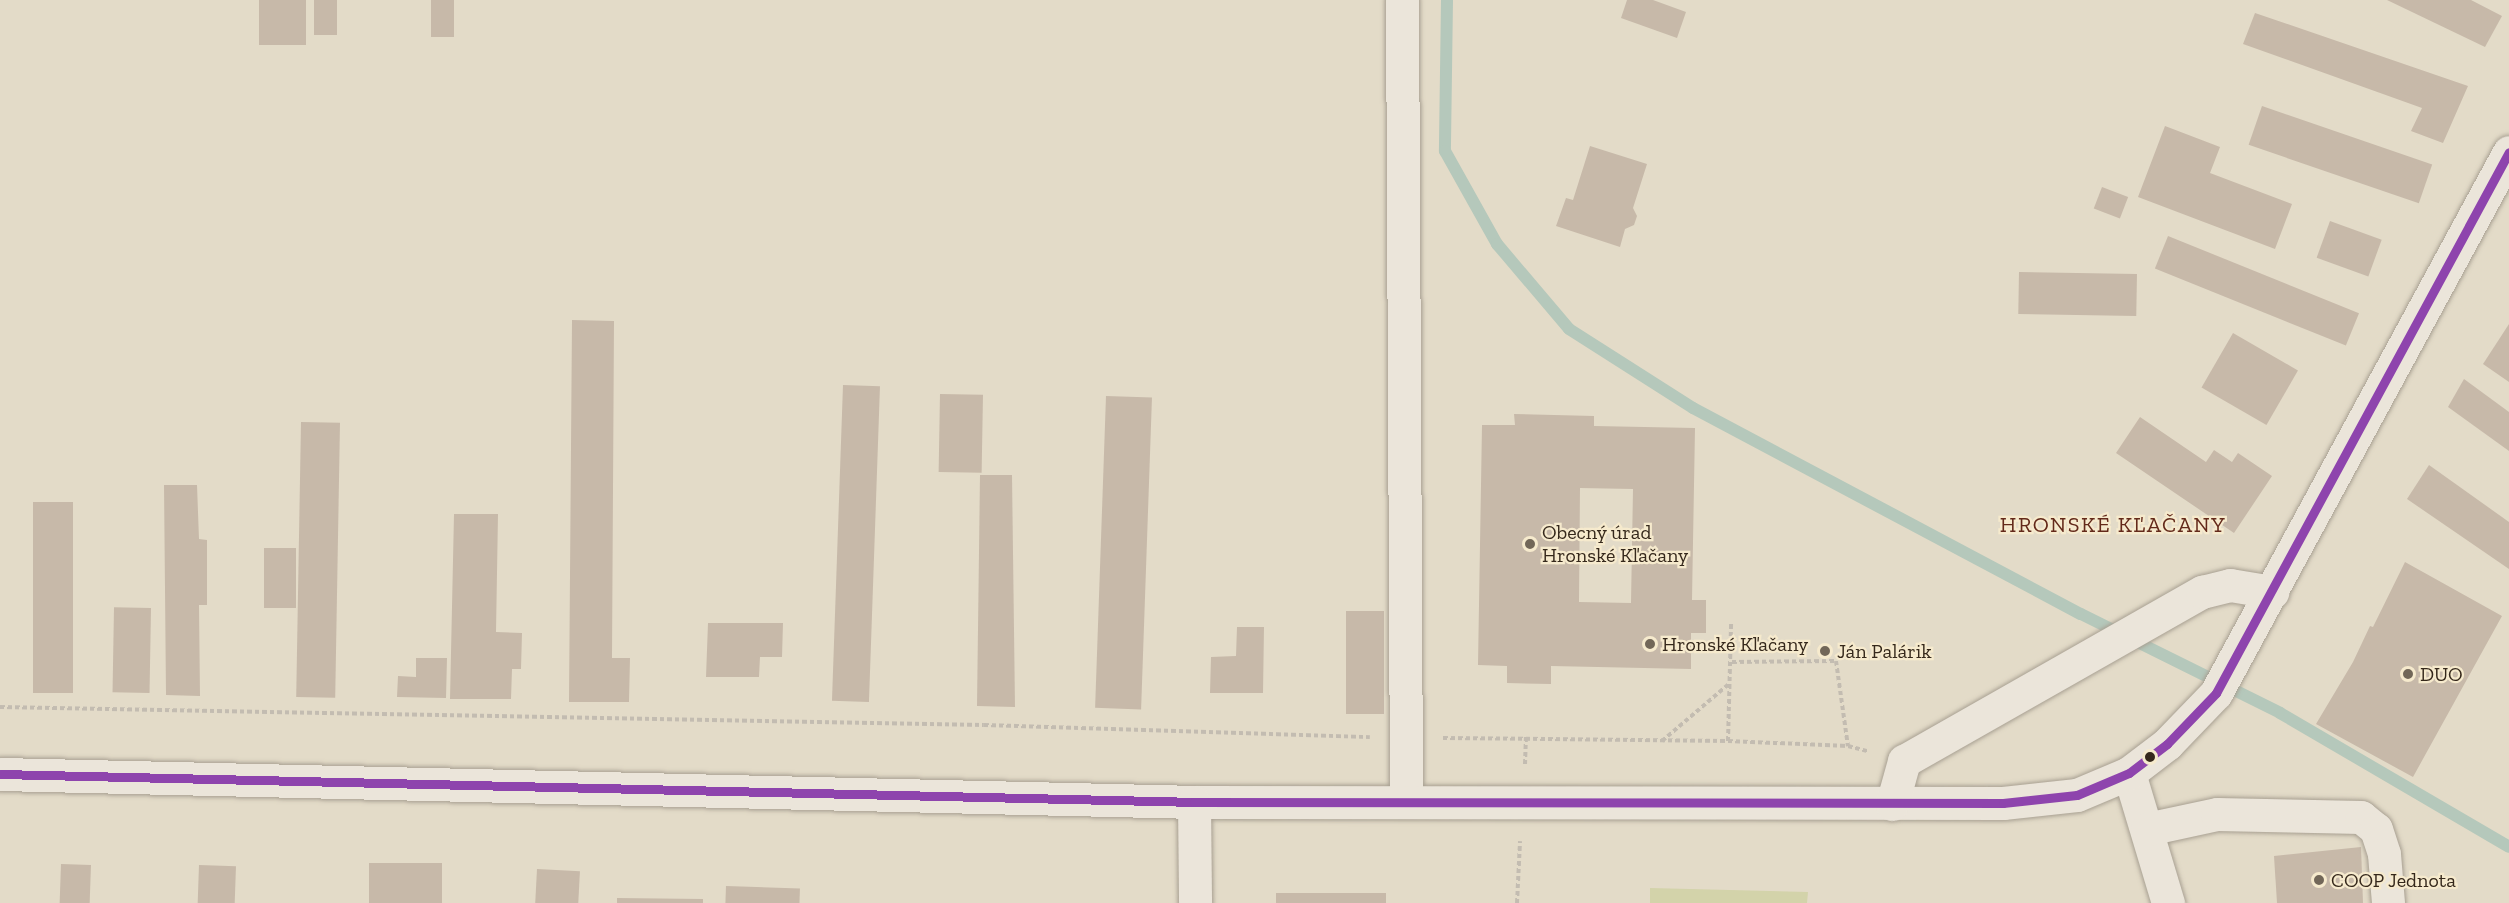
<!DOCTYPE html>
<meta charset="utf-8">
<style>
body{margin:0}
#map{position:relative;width:2509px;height:903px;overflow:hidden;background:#e3dbc8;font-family:"Zilla Slab",serif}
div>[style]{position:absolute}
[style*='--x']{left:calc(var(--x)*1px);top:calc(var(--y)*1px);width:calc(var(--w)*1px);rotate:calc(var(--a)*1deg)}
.green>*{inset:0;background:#d3d3aa}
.stream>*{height:12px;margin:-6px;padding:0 6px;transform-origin:6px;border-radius:6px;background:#b5c8bb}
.building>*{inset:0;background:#c7b9a9;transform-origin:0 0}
.path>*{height:4px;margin-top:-2px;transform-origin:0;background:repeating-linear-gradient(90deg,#c3bcb1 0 4.5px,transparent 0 7.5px)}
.roads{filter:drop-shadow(0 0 2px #a8a092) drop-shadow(0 0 2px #a8a092)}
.minor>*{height:33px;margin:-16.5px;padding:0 16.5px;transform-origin:16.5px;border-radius:16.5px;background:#ebe5da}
.bus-1>*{height:9px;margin:-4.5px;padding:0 4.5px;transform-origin:4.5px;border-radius:4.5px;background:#8e44ad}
.dots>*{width:16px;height:16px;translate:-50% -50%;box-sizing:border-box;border:3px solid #f6eacd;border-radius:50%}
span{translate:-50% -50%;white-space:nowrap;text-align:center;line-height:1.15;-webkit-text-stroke:4.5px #f6eacd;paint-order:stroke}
.poi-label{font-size:20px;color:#35281b}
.left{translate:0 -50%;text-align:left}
.quarter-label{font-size:22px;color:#63291a;letter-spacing:1.5px}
</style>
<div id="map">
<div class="green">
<div style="clip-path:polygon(1650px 888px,1808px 892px,1807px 903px,1650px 903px)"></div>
</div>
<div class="stream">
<div style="--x:1447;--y:0;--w:151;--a:90.8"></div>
<div style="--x:1445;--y:151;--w:107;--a:60.8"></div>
<div style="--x:1497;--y:244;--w:111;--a:49.7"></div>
<div style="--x:1569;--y:329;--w:147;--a:32.5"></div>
<div style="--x:1693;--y:408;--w:439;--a:28"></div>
<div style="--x:2081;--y:614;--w:222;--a:26.4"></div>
<div style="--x:2280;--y:713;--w:265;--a:30.3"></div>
</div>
<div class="building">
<div style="left:259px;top:0;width:47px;height:45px"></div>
<div style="left:314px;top:0;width:23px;height:35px"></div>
<div style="left:431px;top:0;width:23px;height:37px"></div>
<div style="clip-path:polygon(1627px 0,1653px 0,1686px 12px,1677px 38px,1621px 18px)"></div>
<div style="clip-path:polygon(2387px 0,2471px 0,2502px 16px,2485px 47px)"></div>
<div style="clip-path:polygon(2255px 13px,2468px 86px,2443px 143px,2411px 131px,2422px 108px,2243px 44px)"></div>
<div style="left:2262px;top:106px;width:180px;height:41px;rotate:19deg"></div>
<div style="clip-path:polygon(2165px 126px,2220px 147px,2210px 173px,2292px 204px,2275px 249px,2138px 197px)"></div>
<div style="clip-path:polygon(1590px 146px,1647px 164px,1633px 208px,1637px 216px,1634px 225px,1625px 229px,1620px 247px,1556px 226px,1566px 198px,1573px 200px)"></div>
<div style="left:2102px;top:187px;width:28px;height:23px;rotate:21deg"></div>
<div style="left:2330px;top:221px;width:55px;height:39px;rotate:20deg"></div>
<div style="left:2168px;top:236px;width:206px;height:35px;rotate:22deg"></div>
<div style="left:2019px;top:272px;width:118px;height:42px;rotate:1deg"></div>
<div style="clip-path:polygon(572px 320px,614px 321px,612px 658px,630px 658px,629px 702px,569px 702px)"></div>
<div style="clip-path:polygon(2509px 324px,2509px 382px,2483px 364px)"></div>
<div style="left:2233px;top:333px;width:75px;height:63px;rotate:30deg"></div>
<div style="clip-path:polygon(2464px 379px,2509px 412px,2509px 451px,2448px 407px)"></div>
<div style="left:843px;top:385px;width:37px;height:316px;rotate:2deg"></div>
<div style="left:940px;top:394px;width:43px;height:78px;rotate:1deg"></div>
<div style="left:1106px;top:396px;width:46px;height:312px;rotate:2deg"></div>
<div style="clip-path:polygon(evenodd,1514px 414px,1594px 416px,1594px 426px,1695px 428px,1692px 600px,1706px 600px,1706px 633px,1691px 633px,1691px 669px,1551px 666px,1551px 684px,1507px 683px,1507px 666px,1478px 665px,1482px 425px,1515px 425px,1514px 414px,1580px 488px,1633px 489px,1631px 603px,1579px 602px,1580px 488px)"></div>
<div style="clip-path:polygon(2140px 417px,2206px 462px,2214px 450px,2232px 462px,2238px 453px,2272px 476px,2234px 533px,2116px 453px)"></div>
<div style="left:301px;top:422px;width:39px;height:275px;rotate:1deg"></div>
<div style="clip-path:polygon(2429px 465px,2509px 522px,2509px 569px,2407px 499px)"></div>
<div style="clip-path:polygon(980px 475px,1012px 475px,1015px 707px,977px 706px)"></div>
<div style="clip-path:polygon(164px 485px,197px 485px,199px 539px,207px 540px,207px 605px,199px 605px,200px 696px,166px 695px)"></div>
<div style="left:33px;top:502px;width:40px;height:191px"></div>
<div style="clip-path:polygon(454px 514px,498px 514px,496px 632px,522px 633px,521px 669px,512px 669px,511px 699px,450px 699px)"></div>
<div style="left:264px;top:548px;width:32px;height:60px"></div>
<div style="clip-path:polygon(2405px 562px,2502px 616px,2413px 777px,2316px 724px,2353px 662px,2370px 626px,2373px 627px)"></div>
<div style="left:151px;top:608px;width:85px;height:37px;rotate:91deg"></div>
<div style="left:1384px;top:611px;width:103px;height:38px;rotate:90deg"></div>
<div style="clip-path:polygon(708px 623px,783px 623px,782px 657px,760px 657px,759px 677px,706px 677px)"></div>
<div style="clip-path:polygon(1237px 627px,1264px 627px,1263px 693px,1210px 693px,1211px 657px,1236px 656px)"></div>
<div style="clip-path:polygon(416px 658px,447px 658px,446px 698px,397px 697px,398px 676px,416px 677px)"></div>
<div style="clip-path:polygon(2361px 847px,2363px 903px,2277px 903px,2274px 856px)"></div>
<div style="left:369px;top:863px;width:73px;height:40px"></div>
<div style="left:61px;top:864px;width:30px;height:39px;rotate:2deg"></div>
<div style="left:199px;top:865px;width:37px;height:38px;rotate:2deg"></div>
<div style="left:537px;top:869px;width:43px;height:34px;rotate:3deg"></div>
<div style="left:726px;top:886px;width:74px;height:17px;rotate:2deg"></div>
<div style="left:1276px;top:893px;width:110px;height:10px"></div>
<div style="clip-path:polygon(617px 898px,703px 899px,703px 903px,617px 903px)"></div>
</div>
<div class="path">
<div style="--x:1732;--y:662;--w:104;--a:-0.6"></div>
<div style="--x:1836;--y:661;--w:86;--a:82"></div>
<div style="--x:0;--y:707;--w:984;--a:1.05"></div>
<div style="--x:984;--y:725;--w:386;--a:1.8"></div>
<div style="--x:1443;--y:738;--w:285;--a:0.6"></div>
<div style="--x:1728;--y:741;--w:120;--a:2.4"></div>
<div style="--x:1848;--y:746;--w:20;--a:15"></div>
<div style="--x:1662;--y:741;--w:89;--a:-40.5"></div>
<div style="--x:1728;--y:741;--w:117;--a:-88.5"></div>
<div style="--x:1525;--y:764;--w:27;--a:-88"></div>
<div style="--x:1517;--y:903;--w:62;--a:-87.2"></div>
</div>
<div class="roads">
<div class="minor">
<div style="--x:1402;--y:0;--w:801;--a:89.71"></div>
<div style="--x:2129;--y:773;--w:136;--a:73.3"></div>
<div style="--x:0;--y:774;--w:1194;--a:1.34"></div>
<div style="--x:1194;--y:802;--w:809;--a:0.07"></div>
<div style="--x:2003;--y:803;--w:74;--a:-6.2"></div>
<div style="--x:2077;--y:795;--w:56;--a:-22.9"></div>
<div style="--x:2129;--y:773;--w:48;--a:-37.3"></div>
<div style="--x:2167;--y:744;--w:71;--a:-46.1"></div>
<div style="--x:2216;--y:693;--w:615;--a:-61.56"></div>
<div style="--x:1194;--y:802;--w:101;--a:89.4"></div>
<div style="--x:1892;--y:804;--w:45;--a:-74.4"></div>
<div style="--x:1904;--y:761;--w:343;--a:-29.6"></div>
<div style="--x:2202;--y:592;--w:29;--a:-14"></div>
<div style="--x:2230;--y:585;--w:43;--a:9.5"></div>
<div style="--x:2147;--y:829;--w:72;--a:-12.1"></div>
<div style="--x:2217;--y:814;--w:144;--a:1.2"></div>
<div style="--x:2361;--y:817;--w:19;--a:39"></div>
<div style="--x:2376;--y:829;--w:26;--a:72"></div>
<div style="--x:2384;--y:854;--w:49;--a:85.3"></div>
</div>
</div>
<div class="bus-1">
<div style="--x:0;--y:774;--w:1194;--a:1.34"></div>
<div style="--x:1194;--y:802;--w:809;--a:0.07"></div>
<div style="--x:2003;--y:803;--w:74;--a:-6.2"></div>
<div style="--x:2077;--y:795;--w:56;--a:-22.9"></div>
<div style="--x:2129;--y:773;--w:48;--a:-37.3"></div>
<div style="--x:2167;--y:744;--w:71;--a:-46.1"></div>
<div style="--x:2216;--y:693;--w:615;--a:-61.56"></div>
</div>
<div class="dots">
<div style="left:1530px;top:544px;background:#726758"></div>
<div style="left:1650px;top:644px;background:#726758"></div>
<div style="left:1825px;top:651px;background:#726758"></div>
<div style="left:2408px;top:674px;background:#726758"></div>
<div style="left:2150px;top:757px;background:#35281b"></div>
<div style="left:2319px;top:880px;background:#726758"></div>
</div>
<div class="poi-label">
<span class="left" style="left:1542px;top:544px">Obecný úrad<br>Hronské Kľačany</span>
<span class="left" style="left:1662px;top:644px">Hronské Kľačany</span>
<span class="left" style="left:1837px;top:651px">Ján Palárik</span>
<span class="left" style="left:2420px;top:674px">DUO</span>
<span class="left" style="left:2331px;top:880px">COOP Jednota</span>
</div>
<div class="quarter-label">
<span style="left:2113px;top:525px">HRONSKÉ KĽAČANY</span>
</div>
</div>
